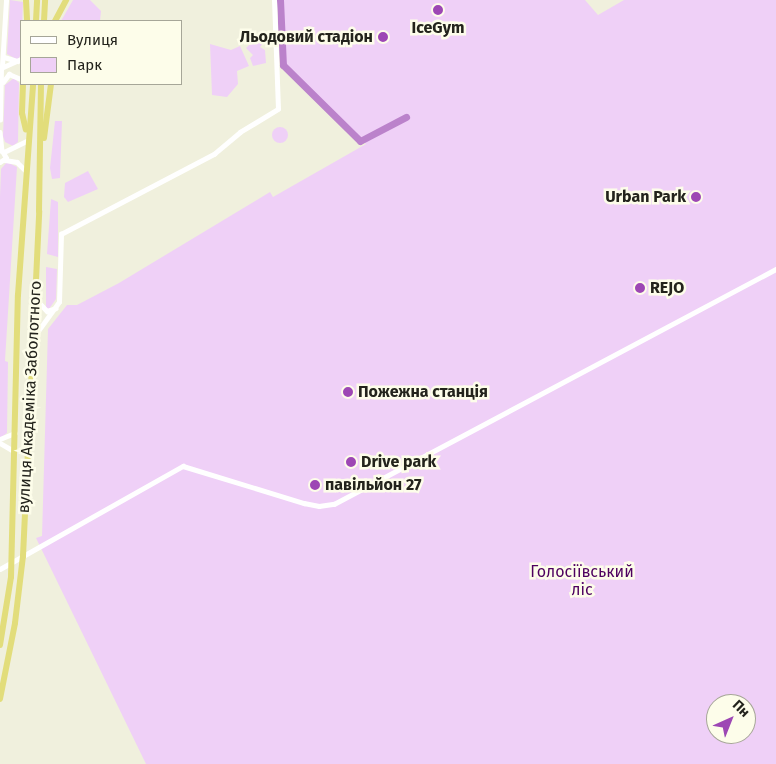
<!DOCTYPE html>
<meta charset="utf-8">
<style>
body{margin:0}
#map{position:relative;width:776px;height:764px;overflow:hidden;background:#f0f0dd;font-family:"Fira Sans",sans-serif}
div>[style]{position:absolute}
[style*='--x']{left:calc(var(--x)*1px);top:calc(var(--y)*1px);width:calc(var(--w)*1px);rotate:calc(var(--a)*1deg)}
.green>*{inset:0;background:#efd0f7}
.round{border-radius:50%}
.river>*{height:7px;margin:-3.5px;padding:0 3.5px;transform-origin:3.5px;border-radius:3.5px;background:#bb82cb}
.minor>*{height:4.5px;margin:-2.25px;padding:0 2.25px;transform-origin:2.25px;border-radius:2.25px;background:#fff}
.highway>*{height:6px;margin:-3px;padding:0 3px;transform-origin:3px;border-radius:3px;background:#e2dd7b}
.dots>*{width:14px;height:14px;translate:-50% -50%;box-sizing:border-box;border:2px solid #fdfdea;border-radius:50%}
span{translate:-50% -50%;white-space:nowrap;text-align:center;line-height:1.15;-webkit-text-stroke:5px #fdfdea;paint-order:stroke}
.poi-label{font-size:16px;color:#23231c;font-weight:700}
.right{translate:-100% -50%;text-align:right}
.left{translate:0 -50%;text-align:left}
.street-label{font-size:16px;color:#23231c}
.park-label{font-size:16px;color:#4e005f}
.legend{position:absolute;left:20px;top:20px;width:162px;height:65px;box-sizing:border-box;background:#fdfdea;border:1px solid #a6a698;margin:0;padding:6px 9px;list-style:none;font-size:15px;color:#23231c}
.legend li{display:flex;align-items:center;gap:10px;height:25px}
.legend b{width:25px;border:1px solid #a6a698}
.north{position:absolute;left:706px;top:694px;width:50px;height:50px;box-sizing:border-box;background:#fdfdea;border:1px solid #a6a698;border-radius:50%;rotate:44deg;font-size:14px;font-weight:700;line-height:20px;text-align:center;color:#23231c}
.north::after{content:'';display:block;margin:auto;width:18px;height:22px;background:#9d47b4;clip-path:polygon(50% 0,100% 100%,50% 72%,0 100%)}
</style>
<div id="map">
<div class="green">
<div style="clip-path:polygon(10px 0,23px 2px,21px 54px,18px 60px,7px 54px)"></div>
<div style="clip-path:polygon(73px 0,90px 0,101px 11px,100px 21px,61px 21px)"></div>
<div style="clip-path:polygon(evenodd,282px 0,585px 0,598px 15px,624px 0,776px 0,776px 764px,146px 764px,36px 538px,42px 536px,48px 329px,67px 305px,77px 305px,119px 283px,270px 192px,273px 197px,366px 144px,284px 65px,282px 0,716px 704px,746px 704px,746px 734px,716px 734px,716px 704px)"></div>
<div style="clip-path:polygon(258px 36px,264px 42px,260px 47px,265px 50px,266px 63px,253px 66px,250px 58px,253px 55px,246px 48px)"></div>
<div style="clip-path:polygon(210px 44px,231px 50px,240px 46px,249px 66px,237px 71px,238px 84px,227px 97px,212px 95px)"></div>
<div style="clip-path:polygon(14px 78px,19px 83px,18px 142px,13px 146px,5px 142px,3px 136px,5px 85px)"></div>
<div style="clip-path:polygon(55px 121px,62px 121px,60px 178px,52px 179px,50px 168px)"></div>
<div class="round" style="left:272px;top:127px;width:16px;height:16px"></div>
<div style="clip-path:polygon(7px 162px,17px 167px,5px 361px,8px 362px,7px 433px,0 438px,0 197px,1px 169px)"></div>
<div style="clip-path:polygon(88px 171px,98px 189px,68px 202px,64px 197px,65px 183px)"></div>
<div style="clip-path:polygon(51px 199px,58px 202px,58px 257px,47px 254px)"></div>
<div style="clip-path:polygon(46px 267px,57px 269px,56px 299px,49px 309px,46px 308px)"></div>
</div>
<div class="river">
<div style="--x:280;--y:0;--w:65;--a:87.4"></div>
<div style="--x:283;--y:65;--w:108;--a:44.6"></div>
<div style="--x:360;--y:141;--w:52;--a:-27.6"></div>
</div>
<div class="minor">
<div style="--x:4;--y:57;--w:14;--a:17"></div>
<div style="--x:2;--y:66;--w:66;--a:-86.5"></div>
<div style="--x:3;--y:82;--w:10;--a:-53"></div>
<div style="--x:9;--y:74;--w:13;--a:23"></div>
<div style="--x:0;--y:120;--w:52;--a:-88.9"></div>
<div style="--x:1;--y:68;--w:22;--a:-24"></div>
<div style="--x:0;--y:132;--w:19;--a:84"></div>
<div style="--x:4;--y:152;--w:25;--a:-26"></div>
<div style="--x:5;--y:160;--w:12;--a:9"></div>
<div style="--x:17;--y:162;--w:11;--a:45"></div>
<div style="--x:0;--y:162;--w:7;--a:-34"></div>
<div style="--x:6;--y:158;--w:8;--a:-120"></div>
<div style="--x:35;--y:298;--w:18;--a:47"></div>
<div style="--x:47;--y:311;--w:9;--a:-18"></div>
<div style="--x:33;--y:338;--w:44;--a:-54.2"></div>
<div style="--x:59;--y:302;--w:68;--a:-88.3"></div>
<div style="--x:61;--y:234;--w:173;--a:-27.6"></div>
<div style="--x:214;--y:154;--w:34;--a:-40"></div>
<div style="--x:240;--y:132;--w:44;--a:-31.2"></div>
<div style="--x:278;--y:109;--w:109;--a:-92.1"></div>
<div style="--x:0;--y:439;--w:16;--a:-22"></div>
<div style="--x:0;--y:443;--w:16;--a:30"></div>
<div style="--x:0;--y:569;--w:210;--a:-29.4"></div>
<div style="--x:183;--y:466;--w:127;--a:17"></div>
<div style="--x:304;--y:503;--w:15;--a:11"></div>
<div style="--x:319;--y:506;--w:15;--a:-8"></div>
<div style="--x:334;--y:504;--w:501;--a:-28"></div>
</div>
<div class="highway">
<div style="--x:26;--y:0;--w:21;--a:87"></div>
<div style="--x:36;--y:21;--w:21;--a:-87"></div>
<div style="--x:44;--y:21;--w:21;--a:-87"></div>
<div style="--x:55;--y:21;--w:24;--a:-62"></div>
<div style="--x:23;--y:84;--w:29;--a:92"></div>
<div style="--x:22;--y:113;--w:17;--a:77"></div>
<div style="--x:44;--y:138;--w:54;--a:-82.6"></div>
<div style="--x:0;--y:645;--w:69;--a:-80.8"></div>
<div style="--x:11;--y:577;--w:282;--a:-88.6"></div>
<div style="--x:18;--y:295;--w:212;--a:-85.9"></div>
<div style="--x:0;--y:699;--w:77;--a:-78.8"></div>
<div style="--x:15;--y:623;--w:67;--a:-83.2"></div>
<div style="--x:23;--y:556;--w:345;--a:-87.3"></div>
<div style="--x:39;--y:211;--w:127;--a:-89.1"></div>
</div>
<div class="dots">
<div style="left:438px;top:10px;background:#9d47b4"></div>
<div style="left:383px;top:37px;background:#9d47b4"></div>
<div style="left:696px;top:197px;background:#9d47b4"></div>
<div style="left:640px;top:288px;background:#9d47b4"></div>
<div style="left:348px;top:392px;background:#9d47b4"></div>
<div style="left:351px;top:462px;background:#9d47b4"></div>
<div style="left:315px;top:485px;background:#9d47b4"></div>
</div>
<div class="poi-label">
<span style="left:438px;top:28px">IceGym</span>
<span class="right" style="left:373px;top:37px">Льодовий стадіон</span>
<span class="right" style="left:686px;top:197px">Urban Park</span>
<span class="left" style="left:650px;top:288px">REJO</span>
<span class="left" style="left:358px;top:392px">Пожежна станція</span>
<span class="left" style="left:361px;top:462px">Drive park</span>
<span class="left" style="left:325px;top:485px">павільйон 27</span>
</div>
<div class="street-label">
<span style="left:30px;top:397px;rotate:-87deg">вулиця Академіка Заболотного</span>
</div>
<div class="park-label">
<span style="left:582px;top:581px">Голосіївський<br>ліс</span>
</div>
<ul class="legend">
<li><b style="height:6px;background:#fff"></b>Вулиця</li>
<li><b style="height:14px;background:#efd0f7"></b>Парк</li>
</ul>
<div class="north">Пн</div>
</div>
